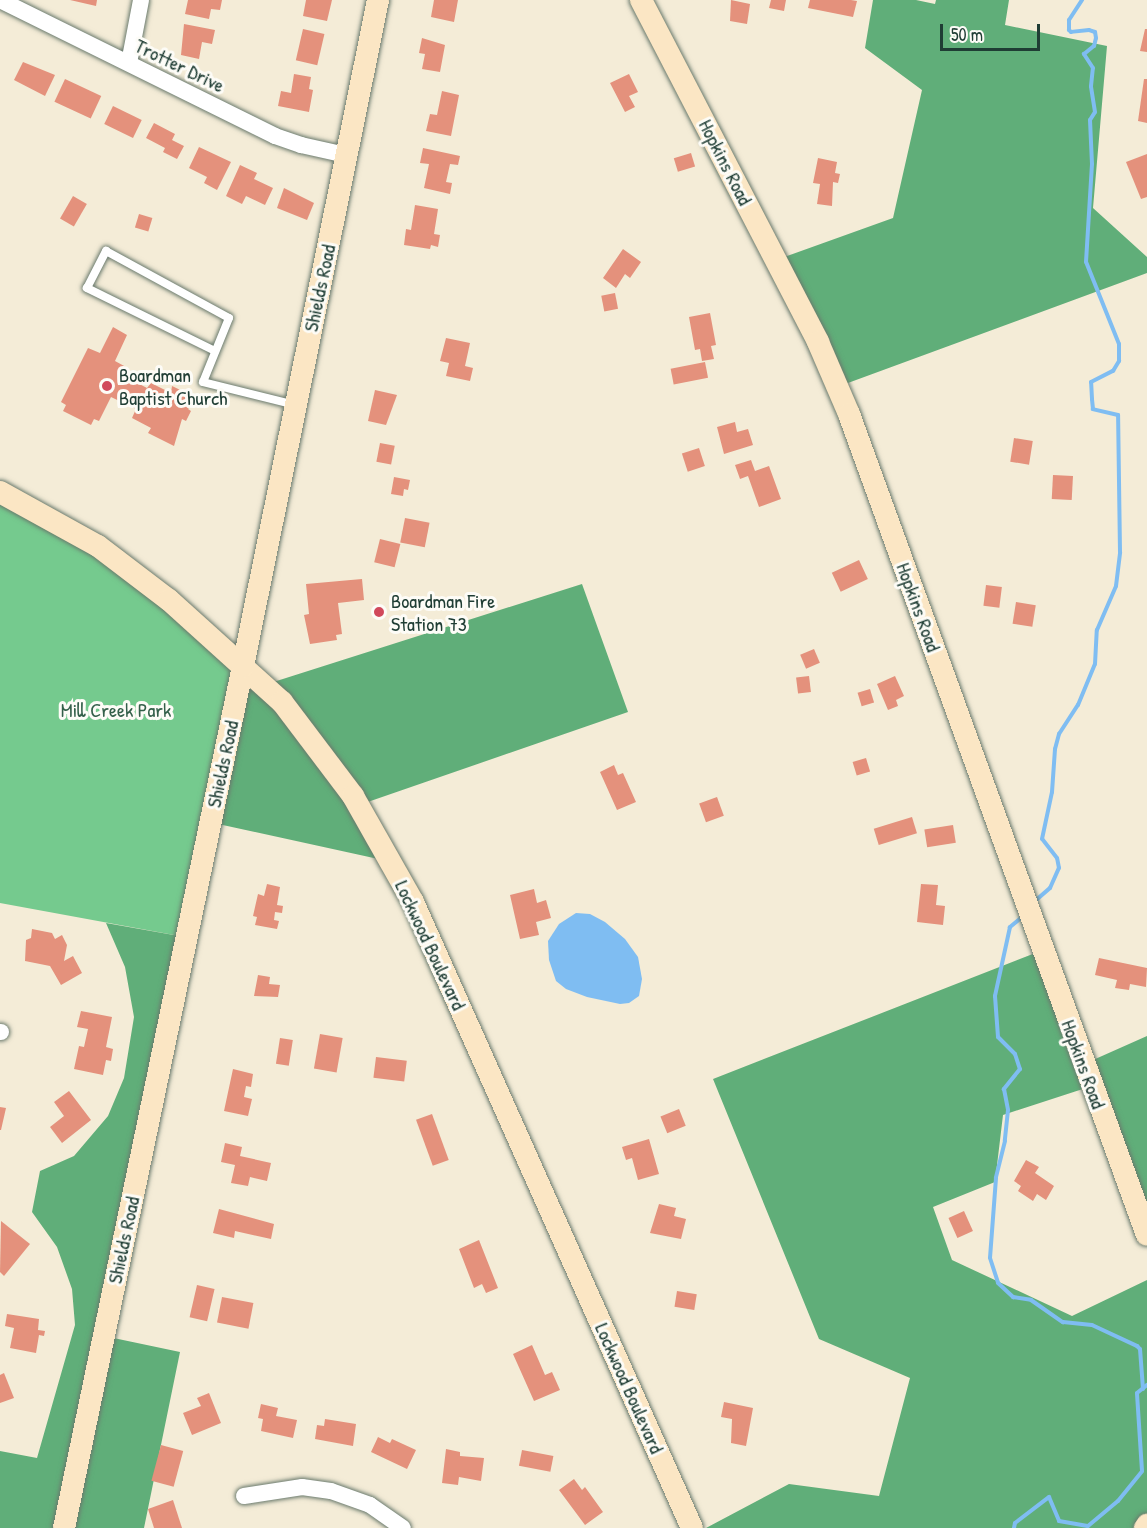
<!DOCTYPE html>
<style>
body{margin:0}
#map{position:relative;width:1147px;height:1528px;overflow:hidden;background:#f4ecd7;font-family:"Patrick Hand",sans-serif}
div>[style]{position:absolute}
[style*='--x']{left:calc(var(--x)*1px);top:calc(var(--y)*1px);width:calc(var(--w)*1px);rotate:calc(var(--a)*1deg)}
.green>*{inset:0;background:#75ca8e}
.forest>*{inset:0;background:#60ae79}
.water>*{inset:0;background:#7fbdf2}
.stream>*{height:4px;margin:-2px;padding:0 2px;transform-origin:2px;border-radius:2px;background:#7fbdf2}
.building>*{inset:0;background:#e4917c;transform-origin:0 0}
.roads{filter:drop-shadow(0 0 2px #6a7a6d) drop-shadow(0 0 2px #6a7a6d)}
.lane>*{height:8px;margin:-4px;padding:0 4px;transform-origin:4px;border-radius:4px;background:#fff}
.street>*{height:16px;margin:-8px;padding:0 8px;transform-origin:8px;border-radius:8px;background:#fff}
.secondary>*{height:22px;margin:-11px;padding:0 11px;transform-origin:11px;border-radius:11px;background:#fbe6c4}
.dots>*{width:16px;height:16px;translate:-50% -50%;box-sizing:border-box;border:3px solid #fdfcf7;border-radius:50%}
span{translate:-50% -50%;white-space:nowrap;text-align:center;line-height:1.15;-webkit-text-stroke:6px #fdfcf7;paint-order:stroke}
.street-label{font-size:20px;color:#1f3d34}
.poi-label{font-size:20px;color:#1f3d34}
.left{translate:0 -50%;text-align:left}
.park-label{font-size:20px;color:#34604a}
.scale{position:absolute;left:940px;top:24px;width:100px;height:27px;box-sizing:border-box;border:3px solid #1f3d34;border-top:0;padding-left:8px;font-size:18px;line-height:21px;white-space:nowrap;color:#1f3d34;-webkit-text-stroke:4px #fdfcf7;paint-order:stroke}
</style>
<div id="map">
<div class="green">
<div style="clip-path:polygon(0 492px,71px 529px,243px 666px,185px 937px,0 903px)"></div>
</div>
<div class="forest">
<div style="clip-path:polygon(873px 0,916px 0,935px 4px,936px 0,1009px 0,1005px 25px,1107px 46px,1093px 208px,1147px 257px,1147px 273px,837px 387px,776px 260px,893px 218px,922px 90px,865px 48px)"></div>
<div style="clip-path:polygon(582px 584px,628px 712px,359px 805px,392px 862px,209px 822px,243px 666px,264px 685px)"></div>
<div style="clip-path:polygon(106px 923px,185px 937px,104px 1336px,180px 1352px,144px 1528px,0 1528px,0 1451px,37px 1458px,75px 1325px,72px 1289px,57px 1247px,32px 1212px,40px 1171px,74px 1156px,108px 1116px,124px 1078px,134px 1017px,125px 967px)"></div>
<div style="clip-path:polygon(1043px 950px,1084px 1064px,1147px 1036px,1147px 1235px,1092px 1086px,1003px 1115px,995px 1182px,933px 1207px,952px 1260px,1072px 1316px,1147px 1280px,1147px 1525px,1145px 1528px,706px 1528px,789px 1484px,879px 1496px,910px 1378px,819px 1339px,713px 1079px)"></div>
</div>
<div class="water">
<div style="clip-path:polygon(576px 913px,590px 914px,605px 922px,625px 939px,638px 957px,642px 979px,639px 996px,629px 1003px,620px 1004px,587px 997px,566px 989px,556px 981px,549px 960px,548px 941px,559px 924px)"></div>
</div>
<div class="stream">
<div style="--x:1035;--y:901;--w:20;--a:-41"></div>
<div style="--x:1050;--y:888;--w:22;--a:-66"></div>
<div style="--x:1059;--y:868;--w:10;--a:-101"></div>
<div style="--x:1057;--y:858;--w:24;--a:-128"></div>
<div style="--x:1042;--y:839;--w:48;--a:-78"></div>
<div style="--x:1052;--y:792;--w:43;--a:-86"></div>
<div style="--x:1055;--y:749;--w:16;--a:-75"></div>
<div style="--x:1059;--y:734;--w:35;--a:-57"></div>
<div style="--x:1078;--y:705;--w:44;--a:-67.5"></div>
<div style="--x:1095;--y:664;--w:34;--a:-87"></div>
<div style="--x:1097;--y:630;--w:48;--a:-66.6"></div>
<div style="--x:1116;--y:586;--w:34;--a:-83"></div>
<div style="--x:1120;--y:552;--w:137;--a:-90.8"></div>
<div style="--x:1118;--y:415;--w:26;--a:-167"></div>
<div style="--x:1093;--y:409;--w:10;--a:-96"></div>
<div style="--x:1092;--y:399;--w:17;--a:-93"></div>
<div style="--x:1091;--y:382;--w:25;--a:-27"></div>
<div style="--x:1113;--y:371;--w:12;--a:-59"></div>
<div style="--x:1119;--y:361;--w:17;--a:-90"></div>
<div style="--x:1119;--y:344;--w:88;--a:-111.9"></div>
<div style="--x:1086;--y:262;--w:98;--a:-86.5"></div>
<div style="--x:1092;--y:164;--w:44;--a:-92.6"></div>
<div style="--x:1090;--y:120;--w:9;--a:-58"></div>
<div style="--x:1095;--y:112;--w:26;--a:-99"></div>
<div style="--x:1091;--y:86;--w:18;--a:-84"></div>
<div style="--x:1093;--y:68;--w:17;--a:-123"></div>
<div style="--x:1084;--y:54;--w:13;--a:-39"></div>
<div style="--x:1094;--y:46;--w:8;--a:-76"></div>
<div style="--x:1096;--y:38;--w:6;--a:-99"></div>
<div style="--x:1095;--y:32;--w:6;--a:-162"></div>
<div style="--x:1089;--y:30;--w:18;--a:174"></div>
<div style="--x:1071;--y:32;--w:3;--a:-135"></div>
<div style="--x:1069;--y:30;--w:10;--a:-90"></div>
<div style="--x:1069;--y:20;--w:24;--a:-57"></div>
<div style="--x:1022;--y:917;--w:16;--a:140"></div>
<div style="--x:1010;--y:927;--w:71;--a:102.3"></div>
<div style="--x:995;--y:996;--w:41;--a:85.8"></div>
<div style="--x:998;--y:1037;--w:24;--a:45"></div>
<div style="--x:1015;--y:1054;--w:16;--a:72"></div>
<div style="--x:1020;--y:1069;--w:26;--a:129"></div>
<div style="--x:1004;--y:1089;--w:21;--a:79"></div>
<div style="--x:1008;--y:1110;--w:31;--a:96"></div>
<div style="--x:1005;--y:1141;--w:38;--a:104"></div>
<div style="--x:996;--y:1178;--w:80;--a:94.3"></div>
<div style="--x:990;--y:1258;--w:26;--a:72"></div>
<div style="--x:998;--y:1283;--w:21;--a:43"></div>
<div style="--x:1013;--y:1297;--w:18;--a:9"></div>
<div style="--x:1031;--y:1300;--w:39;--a:35"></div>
<div style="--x:1063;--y:1322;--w:29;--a:6"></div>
<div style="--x:1092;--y:1325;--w:50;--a:25"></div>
<div style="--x:1137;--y:1346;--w:4;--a:45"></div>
<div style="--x:1140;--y:1349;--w:40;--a:85.7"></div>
<div style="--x:1014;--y:1528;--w:5;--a:-79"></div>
<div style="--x:1015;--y:1523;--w:43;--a:-37.4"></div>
<div style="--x:1049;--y:1497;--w:26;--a:67"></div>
<div style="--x:1059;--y:1521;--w:29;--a:10"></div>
<div style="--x:1088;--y:1526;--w:39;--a:-40"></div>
<div style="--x:1118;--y:1501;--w:38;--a:-51"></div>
<div style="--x:1142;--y:1471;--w:78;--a:-93.7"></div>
<div style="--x:1137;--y:1393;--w:13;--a:-39"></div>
</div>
<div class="building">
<div style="clip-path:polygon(70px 0,97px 0,96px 6px)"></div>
<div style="clip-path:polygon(188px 0,222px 0,220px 10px,211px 9px,209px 19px,185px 14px)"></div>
<div style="clip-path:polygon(306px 0,332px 0,327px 21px,303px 16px)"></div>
<div style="clip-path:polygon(434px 0,458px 0,454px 22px,431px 17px)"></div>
<div style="clip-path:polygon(731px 0,750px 4px,747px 24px,730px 21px)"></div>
<div style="clip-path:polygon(771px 0,786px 0,784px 11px,769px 8px)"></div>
<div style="clip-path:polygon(810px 0,851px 0,857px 1px,853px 17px,808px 8px)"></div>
<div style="clip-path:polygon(184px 24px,215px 30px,212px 44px,202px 42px,199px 59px,181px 55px)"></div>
<div style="left:303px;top:29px;width:22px;height:32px;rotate:13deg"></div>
<div style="clip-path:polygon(1145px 29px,1147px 29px,1147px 52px,1140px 51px)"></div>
<div style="clip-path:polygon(422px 38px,445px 45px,440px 72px,422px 69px,425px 54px,419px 53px)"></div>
<div style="clip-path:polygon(23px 62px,55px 75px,45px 96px,14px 80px)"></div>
<div style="clip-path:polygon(294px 74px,311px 77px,309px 89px,313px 90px,309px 112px,278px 106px,281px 91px,291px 93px)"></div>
<div style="clip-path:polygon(629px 74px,638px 92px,629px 96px,635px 107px,625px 112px,610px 83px)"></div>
<div style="left:65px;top:79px;width:40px;height:25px;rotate:25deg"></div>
<div style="clip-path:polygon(1144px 79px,1147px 79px,1147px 123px,1138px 121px)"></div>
<div style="clip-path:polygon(442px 91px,459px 95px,451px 136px,426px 131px,430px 114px,437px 115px)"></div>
<div style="left:113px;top:106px;width:32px;height:20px;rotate:26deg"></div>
<div style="clip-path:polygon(154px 123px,175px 134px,172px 140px,184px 146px,177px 159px,163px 152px,165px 148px,146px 138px)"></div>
<div style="clip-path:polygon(199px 147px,231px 162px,217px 190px,204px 183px,207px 177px,189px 168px)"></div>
<div style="clip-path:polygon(423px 148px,460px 156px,458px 165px,450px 164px,446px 182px,452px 183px,450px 194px,424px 188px,429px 164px,420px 163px)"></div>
<div style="left:691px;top:153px;width:14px;height:18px;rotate:73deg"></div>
<div style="clip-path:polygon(1147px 154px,1147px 197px,1141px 199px,1126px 162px)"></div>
<div style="clip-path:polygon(818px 158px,837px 162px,835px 173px,840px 174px,838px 183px,833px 182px,832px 206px,817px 204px,820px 184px,813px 183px)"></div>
<div style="clip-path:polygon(240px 165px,257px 173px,254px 179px,273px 188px,265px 205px,246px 196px,242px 204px,226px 196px)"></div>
<div style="clip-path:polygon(284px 188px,314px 203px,307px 220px,277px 208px)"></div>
<div style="left:73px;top:196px;width:16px;height:26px;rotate:30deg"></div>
<div style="clip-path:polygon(415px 205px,438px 209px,434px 234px,440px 235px,438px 247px,431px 245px,430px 249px,404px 245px,406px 229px,411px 230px)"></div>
<div style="left:139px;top:214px;width:14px;height:14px;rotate:17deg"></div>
<div style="clip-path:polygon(623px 249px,641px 262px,630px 278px,625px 274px,616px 288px,603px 278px)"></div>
<div style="left:615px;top:293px;width:16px;height:14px;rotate:79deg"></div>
<div style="clip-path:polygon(710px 313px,716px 345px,711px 346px,714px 359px,702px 361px,700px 349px,695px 350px,689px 317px)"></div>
<div style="clip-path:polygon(113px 327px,127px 335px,115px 361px,126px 367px,122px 375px,147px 388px,151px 383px,171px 393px,172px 386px,197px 398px,188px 409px,191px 411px,186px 421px,182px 419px,174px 446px,148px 433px,151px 428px,132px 418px,136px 409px,111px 397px,99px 421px,94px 419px,91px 425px,63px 411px,66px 405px,61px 402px,88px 348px,100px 353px)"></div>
<div style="clip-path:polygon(446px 338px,470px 343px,465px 366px,473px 368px,470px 381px,446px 376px,449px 363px,440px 361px)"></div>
<div style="left:705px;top:362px;width:16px;height:35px;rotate:79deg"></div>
<div style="clip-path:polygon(375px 390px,397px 395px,386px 425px,368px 421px)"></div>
<div style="clip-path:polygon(735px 422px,737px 432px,748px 429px,753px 445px,724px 454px,717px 427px)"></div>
<div style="left:1014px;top:438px;width:19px;height:24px;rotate:9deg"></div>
<div style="left:380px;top:443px;width:15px;height:19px;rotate:11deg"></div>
<div style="left:699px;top:448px;width:19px;height:18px;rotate:72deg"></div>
<div style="clip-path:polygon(751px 460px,755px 471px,769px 466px,781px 499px,759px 507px,748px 476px,740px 479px,735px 465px)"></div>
<div style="left:1053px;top:475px;width:20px;height:24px;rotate:3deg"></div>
<div style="clip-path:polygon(394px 477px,410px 480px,408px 490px,404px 489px,403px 496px,391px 494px)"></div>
<div style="left:405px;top:518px;width:25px;height:25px;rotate:11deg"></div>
<div style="left:380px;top:539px;width:21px;height:24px;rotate:14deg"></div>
<div style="left:859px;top:560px;width:21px;height:30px;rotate:65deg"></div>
<div style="clip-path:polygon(362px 579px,364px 600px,338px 603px,342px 634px,336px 635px,337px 640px,310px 644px,304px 615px,309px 614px,306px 584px)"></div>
<div style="left:986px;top:585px;width:16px;height:21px;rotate:7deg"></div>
<div style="left:1016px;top:602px;width:20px;height:22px;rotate:9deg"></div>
<div style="left:814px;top:649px;width:15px;height:15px;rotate:67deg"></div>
<div style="left:809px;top:676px;width:16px;height:13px;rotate:83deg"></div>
<div style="clip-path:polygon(895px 676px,904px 696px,896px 700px,898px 706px,888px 710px,877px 684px)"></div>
<div style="left:870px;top:689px;width:14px;height:13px;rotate:73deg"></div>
<div style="left:866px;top:758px;width:14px;height:14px;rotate:73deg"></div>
<div style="clip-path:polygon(614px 765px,618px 775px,623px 773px,636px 802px,617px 810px,600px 772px)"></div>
<div style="left:717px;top:797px;width:20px;height:19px;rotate:70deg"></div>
<div style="left:912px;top:817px;width:17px;height:40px;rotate:73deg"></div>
<div style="left:953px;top:825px;width:18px;height:29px;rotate:81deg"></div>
<div style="clip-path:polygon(267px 884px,280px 887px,277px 905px,283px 906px,282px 913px,275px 912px,274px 920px,279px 921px,277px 929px,255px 925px,257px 917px,253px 916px,258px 894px,264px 896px)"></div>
<div style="clip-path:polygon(921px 884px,938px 885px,936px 905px,945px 906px,943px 925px,917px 922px)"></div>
<div style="clip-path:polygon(534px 889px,537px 903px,546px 900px,551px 918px,536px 922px,539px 935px,520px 939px,510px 895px)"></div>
<div style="clip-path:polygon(32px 929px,52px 933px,55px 939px,62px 935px,67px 945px,64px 961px,73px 956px,82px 973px,61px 985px,50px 966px,25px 961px,26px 940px,31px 938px)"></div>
<div style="clip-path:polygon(1099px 958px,1147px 968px,1146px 987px,1130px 984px,1129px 990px,1115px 988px,1117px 980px,1095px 975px)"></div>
<div style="clip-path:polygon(258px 975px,270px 977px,269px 984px,280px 985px,278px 997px,254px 996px)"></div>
<div style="clip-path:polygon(81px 1011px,112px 1017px,106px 1047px,113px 1049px,111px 1061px,106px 1060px,103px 1075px,74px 1069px,79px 1046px,84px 1047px,88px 1029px,77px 1027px)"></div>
<div style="left:320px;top:1034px;width:23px;height:35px;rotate:10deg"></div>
<div style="left:280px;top:1038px;width:13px;height:26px;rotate:9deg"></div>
<div style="left:376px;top:1057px;width:31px;height:21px;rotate:7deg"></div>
<div style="clip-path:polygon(233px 1069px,253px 1074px,251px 1087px,246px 1086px,244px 1097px,252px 1099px,248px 1116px,224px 1111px)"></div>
<div style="clip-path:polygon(69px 1091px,91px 1120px,62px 1143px,50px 1127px,64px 1116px,54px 1102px)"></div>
<div style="clip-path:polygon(0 1107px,6px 1108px,1px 1130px,0 1130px)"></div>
<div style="left:679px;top:1109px;width:18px;height:20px;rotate:68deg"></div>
<div style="left:432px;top:1114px;width:49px;height:17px;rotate:70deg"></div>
<div style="clip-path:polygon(649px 1139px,659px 1174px,638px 1180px,632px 1158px,626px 1160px,622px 1147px)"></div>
<div style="clip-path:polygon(225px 1143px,242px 1147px,240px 1156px,271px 1163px,267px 1181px,250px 1177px,248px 1186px,231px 1183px,235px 1165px,221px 1162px)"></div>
<div style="clip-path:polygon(1026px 1160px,1039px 1167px,1035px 1173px,1054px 1186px,1046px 1200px,1037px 1194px,1033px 1201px,1018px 1191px,1021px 1186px,1014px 1181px)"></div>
<div style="clip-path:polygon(659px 1204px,676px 1208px,674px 1216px,686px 1219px,681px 1239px,650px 1233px)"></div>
<div style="clip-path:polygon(219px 1209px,274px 1224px,271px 1239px,235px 1231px,234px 1238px,213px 1233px)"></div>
<div style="left:964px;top:1211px;width:22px;height:17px;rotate:66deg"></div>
<div style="clip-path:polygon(1px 1221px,30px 1244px,4px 1276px,0 1272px)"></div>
<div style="clip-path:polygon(479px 1240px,498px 1288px,486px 1293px,482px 1284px,474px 1288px,459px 1249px)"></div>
<div style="left:197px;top:1285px;width:18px;height:33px;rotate:13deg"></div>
<div style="left:677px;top:1291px;width:20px;height:16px;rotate:9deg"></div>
<div style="left:222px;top:1297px;width:32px;height:26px;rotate:11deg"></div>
<div style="clip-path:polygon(7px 1314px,39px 1319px,38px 1330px,45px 1331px,44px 1336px,39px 1335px,36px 1353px,10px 1348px,14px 1328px,5px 1326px)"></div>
<div style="clip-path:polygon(532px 1345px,545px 1375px,552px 1372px,560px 1390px,534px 1401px,513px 1354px)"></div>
<div style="clip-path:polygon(4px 1373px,14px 1398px,0 1403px,0 1375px)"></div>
<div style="clip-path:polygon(209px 1393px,221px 1423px,192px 1435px,183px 1413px,201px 1406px,197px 1398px)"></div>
<div style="clip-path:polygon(724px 1402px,753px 1408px,746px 1446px,731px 1443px,732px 1419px,721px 1417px)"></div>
<div style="clip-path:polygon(261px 1404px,278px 1408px,276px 1416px,297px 1420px,293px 1438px,261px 1431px,263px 1419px,258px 1418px)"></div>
<div style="clip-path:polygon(325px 1419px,356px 1424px,353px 1446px,315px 1439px,317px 1425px,324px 1426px)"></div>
<div style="clip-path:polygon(378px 1437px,390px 1443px,392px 1439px,416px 1450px,407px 1469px,371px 1452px)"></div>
<div style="left:161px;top:1445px;width:23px;height:37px;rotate:15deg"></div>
<div style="clip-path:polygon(446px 1449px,460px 1452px,460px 1456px,484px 1458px,481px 1481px,459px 1477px,458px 1485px,442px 1483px)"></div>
<div style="left:522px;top:1450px;width:32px;height:16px;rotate:11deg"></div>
<div style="clip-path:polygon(574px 1479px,582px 1490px,585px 1487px,603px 1512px,585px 1525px,559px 1490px)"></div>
<div style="clip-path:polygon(173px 1500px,182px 1528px,154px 1528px,148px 1509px)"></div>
</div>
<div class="roads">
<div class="lane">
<div style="--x:215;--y:351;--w:143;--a:-153.8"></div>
<div style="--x:87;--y:288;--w:42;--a:-62.8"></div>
<div style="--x:106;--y:251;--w:140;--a:28.6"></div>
<div style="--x:229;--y:318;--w:69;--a:112.1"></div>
<div style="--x:203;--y:382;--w:95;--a:14"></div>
</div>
<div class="street">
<div style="--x:0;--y:0;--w:307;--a:26.3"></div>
<div style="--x:275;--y:136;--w:28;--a:19"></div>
<div style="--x:301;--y:145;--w:46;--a:12.5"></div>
<div style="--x:129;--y:63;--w:64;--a:-79.2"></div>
<div style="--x:0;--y:1032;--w:1;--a:0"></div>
<div style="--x:244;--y:1496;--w:59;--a:-8.8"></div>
<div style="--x:302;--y:1487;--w:29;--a:8"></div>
<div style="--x:331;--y:1491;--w:41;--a:19.7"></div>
<div style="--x:370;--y:1505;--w:40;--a:34.9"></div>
</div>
<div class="secondary">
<div style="--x:641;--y:0;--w:385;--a:62.6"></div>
<div style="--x:818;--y:342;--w:78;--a:66.7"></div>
<div style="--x:849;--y:414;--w:873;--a:70.05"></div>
<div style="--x:0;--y:492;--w:112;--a:28.9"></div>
<div style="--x:98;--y:546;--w:89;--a:37.3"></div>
<div style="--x:169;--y:600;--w:152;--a:42.1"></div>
<div style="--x:282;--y:702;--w:118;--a:52.9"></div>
<div style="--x:353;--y:796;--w:122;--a:60.5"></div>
<div style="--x:413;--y:902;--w:685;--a:65.98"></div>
<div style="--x:64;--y:1528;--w:880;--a:-78.27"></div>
<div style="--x:243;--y:666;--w:680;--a:-78.54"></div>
<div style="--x:1145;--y:1528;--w:4;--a:-56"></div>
</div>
</div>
<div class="dots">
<div style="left:107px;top:386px;background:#d1495b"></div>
<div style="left:379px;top:612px;background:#d1495b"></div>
</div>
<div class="street-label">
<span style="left:180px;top:65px;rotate:26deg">Trotter Drive</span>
<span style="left:726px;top:162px;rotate:63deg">Hopkins Road</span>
<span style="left:319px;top:288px;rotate:-78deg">Shields Road</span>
<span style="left:919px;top:607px;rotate:70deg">Hopkins Road</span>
<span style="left:222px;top:764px;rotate:-78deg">Shields Road</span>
<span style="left:431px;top:945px;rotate:65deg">Lockwood Boulevard</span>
<span style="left:1084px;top:1064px;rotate:70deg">Hopkins Road</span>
<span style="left:123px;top:1240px;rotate:-78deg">Shields Road</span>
<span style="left:630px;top:1388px;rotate:66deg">Lockwood Boulevard</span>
</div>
<div class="poi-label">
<span class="left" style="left:119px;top:386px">Boardman<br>Baptist Church</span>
<span class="left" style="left:391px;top:612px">Boardman Fire<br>Station 73</span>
</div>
<div class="park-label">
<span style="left:116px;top:709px">Mill Creek Park</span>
</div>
<div class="scale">50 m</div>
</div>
